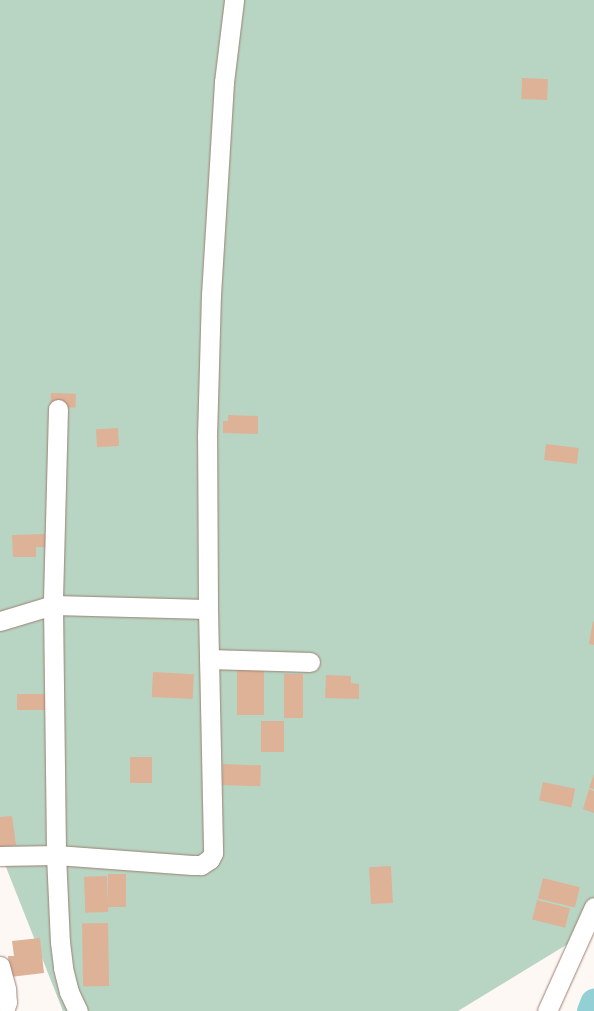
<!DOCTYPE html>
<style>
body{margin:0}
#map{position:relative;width:594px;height:1011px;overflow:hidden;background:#fef8f5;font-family:Raleway,sans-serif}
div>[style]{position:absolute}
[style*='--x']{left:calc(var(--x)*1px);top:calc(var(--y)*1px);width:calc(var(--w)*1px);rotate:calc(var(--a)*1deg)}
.green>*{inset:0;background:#b8d5c3}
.river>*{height:29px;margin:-14.5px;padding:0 14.5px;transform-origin:14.5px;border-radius:14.5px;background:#93d0d6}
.building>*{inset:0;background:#deb297;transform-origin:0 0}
.roads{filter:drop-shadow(0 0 1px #9b8074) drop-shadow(0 0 1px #9b8074)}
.minor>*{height:19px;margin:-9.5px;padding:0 9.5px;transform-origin:9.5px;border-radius:9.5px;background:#fff}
span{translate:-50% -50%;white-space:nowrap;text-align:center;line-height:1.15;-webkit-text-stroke:4px #fff;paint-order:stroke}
</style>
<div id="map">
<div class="green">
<div style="clip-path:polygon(0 0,594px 0,594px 928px,458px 1011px,63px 1011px,0 852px)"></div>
</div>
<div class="river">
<div style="--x:591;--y:1011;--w:9;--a:-69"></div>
</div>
<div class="building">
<div style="left:522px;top:78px;width:26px;height:21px;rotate:2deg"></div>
<div style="left:51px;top:393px;width:25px;height:14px;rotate:2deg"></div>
<div style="clip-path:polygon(228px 415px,258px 416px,258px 434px,223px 433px,223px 421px,228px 421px)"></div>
<div style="left:118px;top:428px;width:18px;height:22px;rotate:87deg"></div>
<div style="left:546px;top:444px;width:33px;height:16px;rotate:7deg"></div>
<div style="clip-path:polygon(45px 534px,45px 547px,36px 547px,36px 557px,13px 557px,12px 535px)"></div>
<div style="clip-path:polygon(593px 621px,594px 622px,594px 645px,589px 644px)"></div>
<div style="left:237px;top:668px;width:27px;height:47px"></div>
<div style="left:153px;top:672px;width:41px;height:25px;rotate:3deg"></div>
<div style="left:284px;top:674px;width:19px;height:44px"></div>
<div style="clip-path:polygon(326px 675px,351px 676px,351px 683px,359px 684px,359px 699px,325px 698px)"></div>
<div style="left:17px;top:694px;width:30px;height:16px"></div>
<div style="left:261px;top:721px;width:23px;height:31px"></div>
<div style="left:130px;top:757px;width:22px;height:26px"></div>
<div style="left:223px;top:764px;width:38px;height:21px;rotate:2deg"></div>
<div style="clip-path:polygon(594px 774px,594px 789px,589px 788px)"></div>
<div style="left:543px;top:782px;width:33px;height:19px;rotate:12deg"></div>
<div style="clip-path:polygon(589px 789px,594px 791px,594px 813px,583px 809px)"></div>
<div style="clip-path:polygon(12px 816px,16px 845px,0 847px,0 817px)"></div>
<div style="left:391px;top:866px;width:37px;height:22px;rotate:87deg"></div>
<div style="left:108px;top:874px;width:18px;height:33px"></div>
<div style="left:107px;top:876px;width:36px;height:23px;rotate:88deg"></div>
<div style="left:543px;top:878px;width:38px;height:21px;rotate:14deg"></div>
<div style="left:537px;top:900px;width:34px;height:20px;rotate:14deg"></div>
<div style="left:108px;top:923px;width:63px;height:26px;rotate:89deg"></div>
<div style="clip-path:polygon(40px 938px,44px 973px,10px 977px,8px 956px,14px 956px,12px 941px)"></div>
</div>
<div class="roads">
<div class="minor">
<div style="--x:58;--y:409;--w:196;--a:91.5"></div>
<div style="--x:53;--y:605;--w:250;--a:89.3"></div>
<div style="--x:56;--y:855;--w:87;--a:87.4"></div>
<div style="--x:60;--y:942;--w:26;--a:83"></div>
<div style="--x:63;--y:968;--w:25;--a:76"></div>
<div style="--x:69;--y:992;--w:21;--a:65"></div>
<div style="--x:208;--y:609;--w:172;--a:-90.3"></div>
<div style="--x:207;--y:437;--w:142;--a:-88.4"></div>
<div style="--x:211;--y:295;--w:213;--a:-86.5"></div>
<div style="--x:224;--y:82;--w:83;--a:-83"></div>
<div style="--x:0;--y:621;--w:55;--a:-16.8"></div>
<div style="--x:53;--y:605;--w:155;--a:1.5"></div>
<div style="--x:208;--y:609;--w:244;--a:88.8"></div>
<div style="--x:213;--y:853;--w:7;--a:117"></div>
<div style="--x:210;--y:859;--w:11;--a:146"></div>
<div style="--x:201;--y:865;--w:9;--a:180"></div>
<div style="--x:192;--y:865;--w:136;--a:-175.8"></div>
<div style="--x:56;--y:855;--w:56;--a:179"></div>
<div style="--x:209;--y:659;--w:101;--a:1.7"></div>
<div style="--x:0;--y:966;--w:24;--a:75"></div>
<div style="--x:6;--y:989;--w:13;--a:86"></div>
<div style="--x:7;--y:1002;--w:9;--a:108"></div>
<div style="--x:547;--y:1011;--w:114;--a:-65.7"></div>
</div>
</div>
</div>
